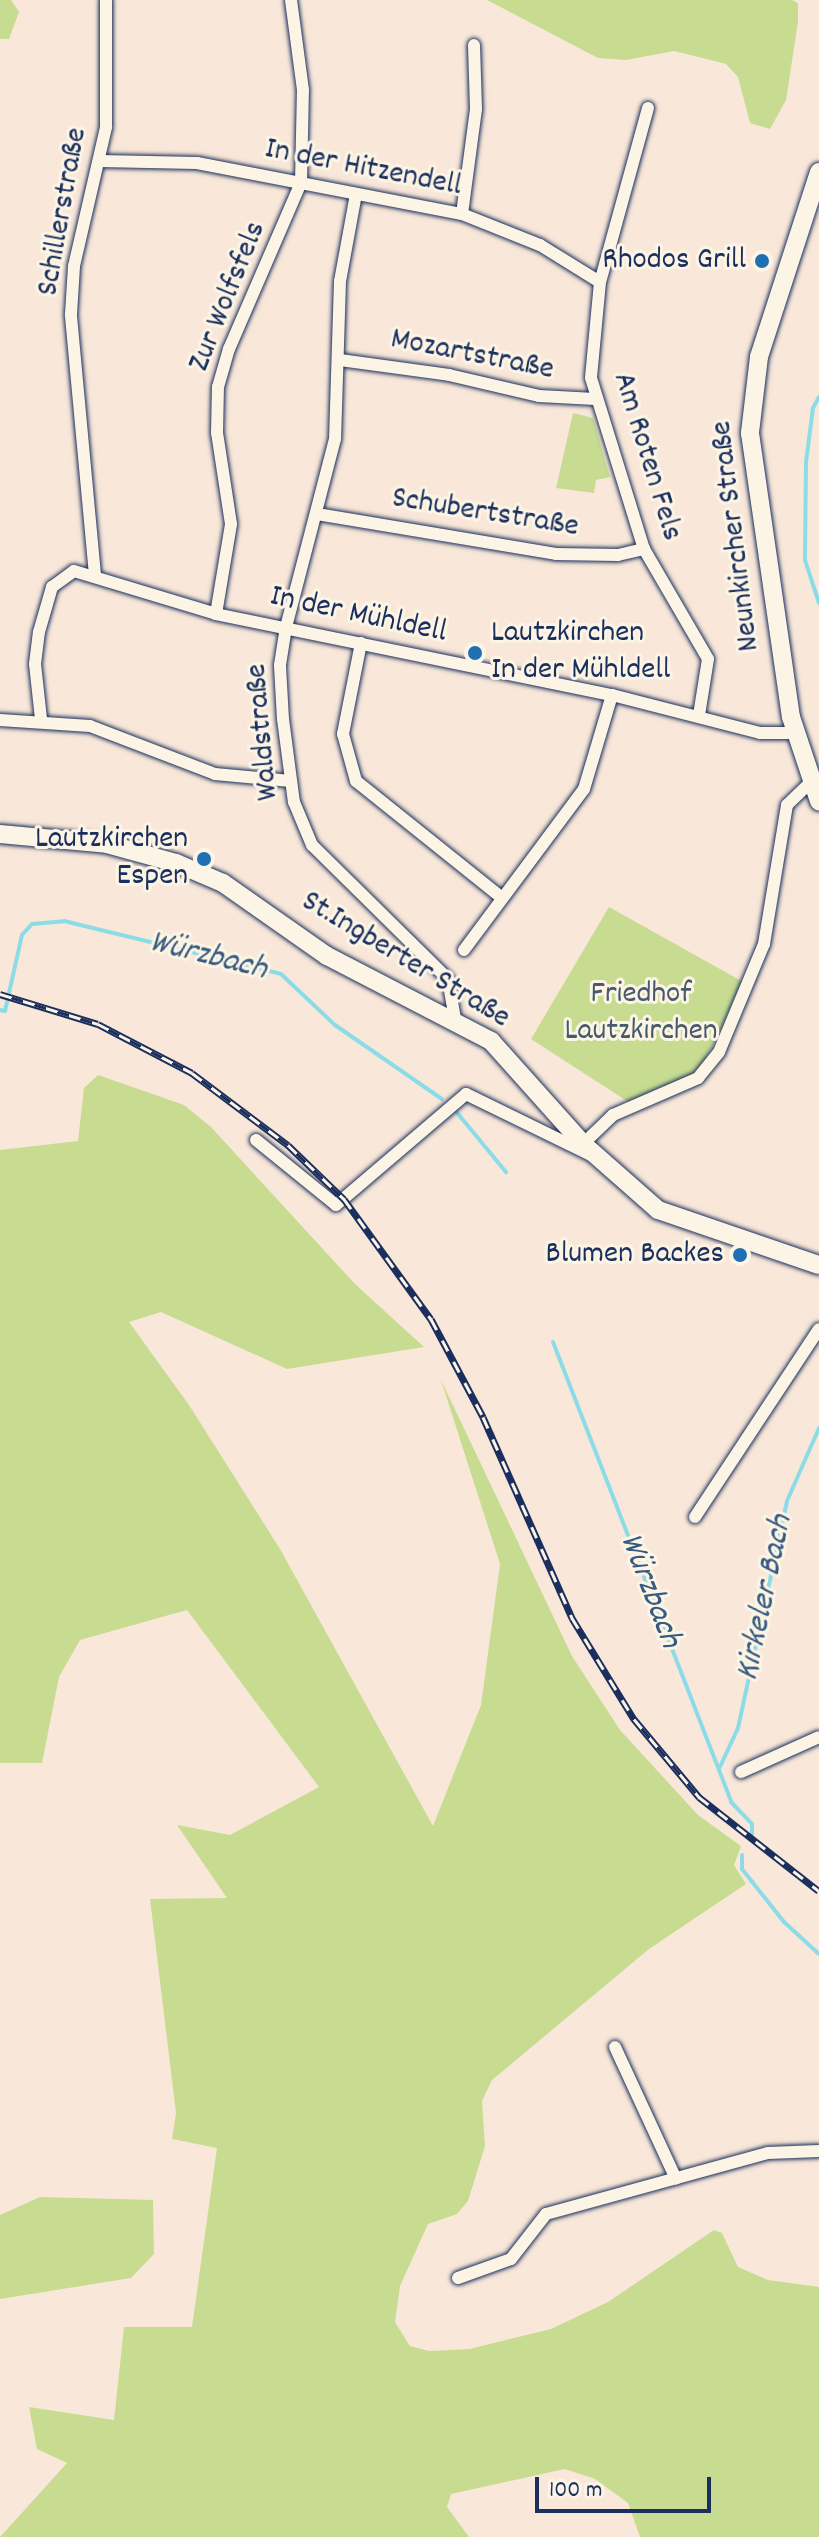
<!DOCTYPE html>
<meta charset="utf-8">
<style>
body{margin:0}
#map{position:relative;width:819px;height:2537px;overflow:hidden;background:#f9e8d9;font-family:Dekko,sans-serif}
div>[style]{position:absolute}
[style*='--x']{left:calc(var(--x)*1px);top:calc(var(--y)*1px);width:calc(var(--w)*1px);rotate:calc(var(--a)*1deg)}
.green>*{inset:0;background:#c7dc91}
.stream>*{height:4px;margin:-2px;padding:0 2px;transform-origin:2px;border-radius:2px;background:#8cdce8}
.roads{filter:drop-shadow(0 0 2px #1b2f5e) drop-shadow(0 0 2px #1b2f5e)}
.street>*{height:12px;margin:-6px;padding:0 6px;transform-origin:6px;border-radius:6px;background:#fcf5e5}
.secondary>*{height:18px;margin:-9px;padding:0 9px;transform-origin:9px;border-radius:9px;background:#fcf5e5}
.rail>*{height:7px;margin-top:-3.5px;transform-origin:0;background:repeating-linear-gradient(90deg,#fcf5e5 0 12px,#1b2f5e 0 24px);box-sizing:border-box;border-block:2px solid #1b2f5e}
.dots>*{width:22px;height:22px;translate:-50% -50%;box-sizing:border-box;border:4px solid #fcf5e5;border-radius:50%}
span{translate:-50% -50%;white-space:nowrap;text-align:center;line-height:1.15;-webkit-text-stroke:6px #fcf5e5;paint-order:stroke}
.street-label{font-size:32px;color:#1b2f5e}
.poi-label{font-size:32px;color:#1b2f5e}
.right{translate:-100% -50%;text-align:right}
.left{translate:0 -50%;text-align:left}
.park-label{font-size:32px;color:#465a6b}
.water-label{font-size:34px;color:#375a80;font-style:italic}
.scale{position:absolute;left:535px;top:2477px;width:176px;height:36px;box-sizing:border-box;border:4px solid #1b2f5e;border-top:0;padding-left:10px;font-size:24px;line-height:28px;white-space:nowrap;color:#1b2f5e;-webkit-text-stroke:6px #fcf5e5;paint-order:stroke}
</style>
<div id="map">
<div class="green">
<div style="clip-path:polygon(0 0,11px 0,19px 12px,9px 39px,0 39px)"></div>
<div style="clip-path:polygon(487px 0,792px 0,798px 3px,798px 22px,786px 100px,770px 129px,750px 123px,738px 77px,726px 64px,674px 51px,626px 60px,598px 58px)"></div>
<div style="clip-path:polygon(573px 413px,593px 418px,610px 477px,596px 480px,594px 493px,556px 488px)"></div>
<div style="clip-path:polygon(609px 907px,745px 983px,703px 1064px,687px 1079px,630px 1103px,531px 1039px)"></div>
<div style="clip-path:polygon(98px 1075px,184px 1105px,211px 1127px,355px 1284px,424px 1347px,287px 1369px,161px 1312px,129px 1322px,189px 1405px,280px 1549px,433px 1826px,481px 1705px,500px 1564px,441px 1380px,572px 1656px,620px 1730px,698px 1815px,741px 1846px,734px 1865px,746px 1884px,649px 1949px,492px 2080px,482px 2101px,485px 2146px,468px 2201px,457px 2214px,428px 2224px,400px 2286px,395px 2322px,410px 2346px,429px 2351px,470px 2349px,551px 2329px,608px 2302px,714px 2230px,722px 2233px,738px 2267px,768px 2280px,819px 2287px,819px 2537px,640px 2537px,628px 2503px,595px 2479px,565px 2469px,451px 2494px,447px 2507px,469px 2537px,0 2537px,67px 2463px,37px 2449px,29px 2407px,114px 2420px,124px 2327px,192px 2327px,217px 2148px,172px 2139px,176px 2113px,150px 1899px,227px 1898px,177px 1825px,230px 1835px,319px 1787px,187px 1610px,80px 1640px,59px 1677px,42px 1763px,0 1763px,0 1150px,78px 1141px,84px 1088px)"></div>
<div style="clip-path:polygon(40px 2197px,153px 2200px,154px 2254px,131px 2278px,0 2299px,0 2215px)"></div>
</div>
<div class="stream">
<div style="--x:819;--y:397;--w:13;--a:119"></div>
<div style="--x:813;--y:408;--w:54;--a:97.4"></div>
<div style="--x:806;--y:462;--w:98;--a:90.6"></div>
<div style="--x:805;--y:560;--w:45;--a:72"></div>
<div style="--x:0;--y:1010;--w:5;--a:11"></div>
<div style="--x:5;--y:1011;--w:78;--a:-77.4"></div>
<div style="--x:22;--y:935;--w:15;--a:-48"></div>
<div style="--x:32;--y:924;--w:32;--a:-5"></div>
<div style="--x:64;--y:921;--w:223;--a:13.7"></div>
<div style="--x:281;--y:974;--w:74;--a:43.4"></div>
<div style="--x:335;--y:1025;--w:130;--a:34.7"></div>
<div style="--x:454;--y:1109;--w:82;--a:50.5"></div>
<div style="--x:553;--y:1342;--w:493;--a:68.8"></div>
<div style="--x:731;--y:1802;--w:30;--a:46"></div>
<div style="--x:752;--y:1824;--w:11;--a:90"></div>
<div style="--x:719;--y:1769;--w:45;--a:-65.1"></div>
<div style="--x:738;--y:1728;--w:232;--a:-77.8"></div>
<div style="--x:787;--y:1501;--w:80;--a:-66.3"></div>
<div style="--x:742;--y:1855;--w:14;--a:90"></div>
<div style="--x:742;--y:1869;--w:68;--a:51.6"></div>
<div style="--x:784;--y:1922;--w:47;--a:42.4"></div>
</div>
<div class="roads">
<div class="street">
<div style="--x:648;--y:108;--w:180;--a:105.4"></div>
<div style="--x:600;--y:282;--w:96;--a:95.4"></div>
<div style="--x:591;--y:378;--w:179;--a:72.8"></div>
<div style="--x:644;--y:549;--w:127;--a:59.8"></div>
<div style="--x:708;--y:659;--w:57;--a:99.1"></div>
<div style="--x:100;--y:161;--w:97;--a:1.2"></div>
<div style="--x:197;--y:163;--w:270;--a:10.9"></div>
<div style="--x:462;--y:214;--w:84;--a:21.7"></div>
<div style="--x:540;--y:245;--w:70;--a:31.7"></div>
<div style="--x:356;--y:194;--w:88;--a:100.4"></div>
<div style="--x:340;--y:281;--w:158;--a:91.8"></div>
<div style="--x:335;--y:439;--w:194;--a:104.6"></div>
<div style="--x:286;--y:627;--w:39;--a:99"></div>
<div style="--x:280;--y:666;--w:53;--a:86.8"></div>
<div style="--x:283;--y:719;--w:84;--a:82.5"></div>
<div style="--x:294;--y:802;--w:47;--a:67.3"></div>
<div style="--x:312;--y:845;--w:191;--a:44.6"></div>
<div style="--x:448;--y:979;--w:41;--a:80.1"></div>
<div style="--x:462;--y:214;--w:106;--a:-82.4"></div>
<div style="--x:476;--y:109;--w:64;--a:-91.8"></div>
<div style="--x:340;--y:360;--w:110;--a:7.8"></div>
<div style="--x:449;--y:375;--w:92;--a:13.1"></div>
<div style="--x:539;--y:396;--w:56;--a:3.1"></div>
<div style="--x:317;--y:514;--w:242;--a:9.5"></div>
<div style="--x:556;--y:554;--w:62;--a:0.9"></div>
<div style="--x:618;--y:555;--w:27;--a:-13"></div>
<div style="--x:95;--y:575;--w:262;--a:-95.3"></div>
<div style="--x:71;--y:314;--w:48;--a:-86.4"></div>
<div style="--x:74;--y:266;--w:143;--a:-77"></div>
<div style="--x:106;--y:127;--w:127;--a:-90"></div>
<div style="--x:216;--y:614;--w:91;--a:-80.5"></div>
<div style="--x:231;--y:524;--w:92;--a:-98.7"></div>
<div style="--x:217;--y:433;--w:46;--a:-88.8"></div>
<div style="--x:218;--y:387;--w:40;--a:-74"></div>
<div style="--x:229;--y:349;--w:181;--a:-66.6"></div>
<div style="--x:301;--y:183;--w:93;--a:-88.8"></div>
<div style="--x:303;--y:90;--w:91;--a:-97.6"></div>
<div style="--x:361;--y:643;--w:93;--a:101.2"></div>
<div style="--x:343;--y:734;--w:49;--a:74.5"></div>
<div style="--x:356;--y:781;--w:186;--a:38.7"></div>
<div style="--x:41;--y:719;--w:55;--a:-96.2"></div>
<div style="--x:35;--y:664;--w:32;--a:-83"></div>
<div style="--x:39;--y:632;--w:47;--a:-73.9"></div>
<div style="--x:52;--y:587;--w:27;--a:-36"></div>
<div style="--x:74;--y:571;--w:148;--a:16.8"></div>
<div style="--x:216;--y:614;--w:404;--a:11.6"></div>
<div style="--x:612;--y:695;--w:153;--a:14.4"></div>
<div style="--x:760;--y:733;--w:34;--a:0"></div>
<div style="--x:0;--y:720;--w:90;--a:3.8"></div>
<div style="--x:90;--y:726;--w:134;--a:21"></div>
<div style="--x:215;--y:774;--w:76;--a:5.3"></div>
<div style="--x:464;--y:950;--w:201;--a:-53.3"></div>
<div style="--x:584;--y:789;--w:98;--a:-73.4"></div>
<div style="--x:256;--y:1140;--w:103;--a:39.1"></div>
<div style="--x:336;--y:1205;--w:171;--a:-40.5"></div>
<div style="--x:466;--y:1094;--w:141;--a:26"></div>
<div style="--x:583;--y:1144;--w:42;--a:-44"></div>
<div style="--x:613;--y:1115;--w:93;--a:-23.5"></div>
<div style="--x:698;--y:1078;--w:33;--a:-51"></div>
<div style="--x:719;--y:1052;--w:117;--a:-67.4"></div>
<div style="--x:764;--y:944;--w:141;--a:-80.6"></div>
<div style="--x:787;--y:805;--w:32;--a:-44"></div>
<div style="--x:695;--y:1517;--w:225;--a:-56.6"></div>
<div style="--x:741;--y:1772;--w:85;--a:-24.2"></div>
<div style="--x:615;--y:2047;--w:145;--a:65.2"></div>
<div style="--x:458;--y:2278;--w:56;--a:-19.7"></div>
<div style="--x:511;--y:2259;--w:57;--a:-52.1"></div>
<div style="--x:546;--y:2214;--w:230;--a:-15.4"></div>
<div style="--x:768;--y:2153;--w:51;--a:-2.2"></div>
</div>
<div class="secondary">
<div style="--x:819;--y:172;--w:194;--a:108"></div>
<div style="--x:759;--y:357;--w:77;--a:96.8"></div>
<div style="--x:750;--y:433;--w:287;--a:81.8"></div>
<div style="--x:791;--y:717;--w:89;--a:71.6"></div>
<div style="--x:0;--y:834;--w:107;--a:5.3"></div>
<div style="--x:107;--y:844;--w:72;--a:15.4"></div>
<div style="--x:176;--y:863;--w:51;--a:23.1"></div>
<div style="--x:223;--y:883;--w:127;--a:35.1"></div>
<div style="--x:327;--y:956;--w:185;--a:27.4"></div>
<div style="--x:491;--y:1041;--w:138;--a:48.2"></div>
<div style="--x:583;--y:1144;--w:100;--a:41.3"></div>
<div style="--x:658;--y:1210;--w:170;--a:18.9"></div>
</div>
</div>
<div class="rail">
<div style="--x:0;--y:994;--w:102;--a:17"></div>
<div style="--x:98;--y:1024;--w:106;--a:27.5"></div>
<div style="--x:192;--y:1073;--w:120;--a:36.9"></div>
<div style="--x:288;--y:1145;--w:78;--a:44"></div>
<div style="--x:344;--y:1199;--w:148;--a:54.1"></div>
<div style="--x:431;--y:1319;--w:111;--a:62"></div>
<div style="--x:483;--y:1417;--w:220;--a:66.1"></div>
<div style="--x:572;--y:1618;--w:119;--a:58.5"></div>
<div style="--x:634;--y:1719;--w:102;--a:50.2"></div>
<div style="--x:699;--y:1797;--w:152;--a:38.1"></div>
</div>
<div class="dots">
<div style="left:762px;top:261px;background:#1f6fb2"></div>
<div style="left:475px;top:653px;background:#1f6fb2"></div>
<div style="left:204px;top:859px;background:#1f6fb2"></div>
<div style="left:740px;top:1255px;background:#1f6fb2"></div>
</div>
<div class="street-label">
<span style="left:363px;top:169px;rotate:11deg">In der Hitzendell</span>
<span style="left:64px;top:212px;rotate:-80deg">Schillerstraße</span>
<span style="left:229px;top:297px;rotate:-68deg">Zur Wolfsfels</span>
<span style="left:472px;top:356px;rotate:11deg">Mozartstraße</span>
<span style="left:646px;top:457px;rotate:73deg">Am Roten Fels</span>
<span style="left:485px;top:514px;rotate:9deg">Schubertstraße</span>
<span style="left:737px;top:536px;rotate:-97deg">Neunkircher Straße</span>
<span style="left:358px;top:616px;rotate:12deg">In der Mühldell</span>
<span style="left:264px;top:732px;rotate:-95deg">Waldstraße</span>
<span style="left:405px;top:961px;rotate:31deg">St.Ingberter Straße</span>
</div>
<div class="poi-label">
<span class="right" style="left:746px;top:261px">Rhodos Grill</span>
<span class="left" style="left:491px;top:653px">Lautzkirchen<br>In der Mühldell</span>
<span class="right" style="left:188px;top:859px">Lautzkirchen<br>Espen</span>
<span class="right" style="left:724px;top:1255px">Blumen Backes</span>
</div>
<div class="park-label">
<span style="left:641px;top:1014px">Friedhof<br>Lautzkirchen</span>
</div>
<div class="water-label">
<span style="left:208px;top:957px;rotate:14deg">Würzbach</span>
<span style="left:649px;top:1591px;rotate:69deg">Würzbach</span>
<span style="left:766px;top:1598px;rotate:-78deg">Kirkeler Bach</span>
</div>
<div class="scale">100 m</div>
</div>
